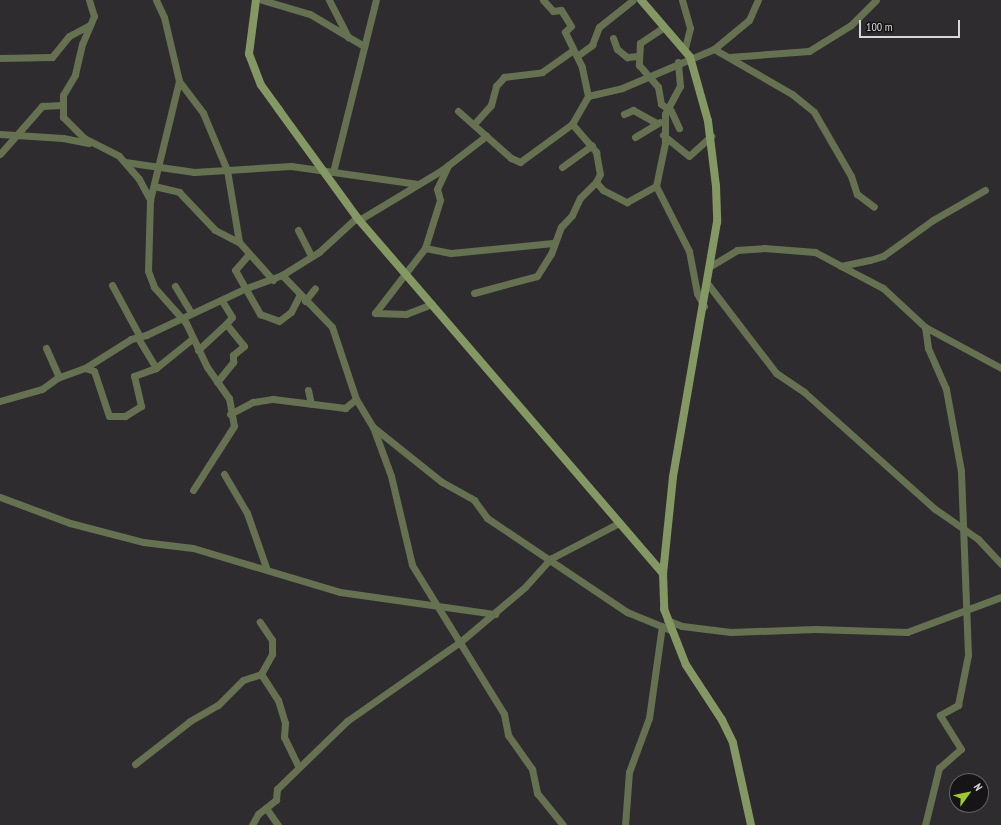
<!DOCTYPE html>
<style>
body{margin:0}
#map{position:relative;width:1001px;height:825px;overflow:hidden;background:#2f2c2f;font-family:"PT Sans Narrow",sans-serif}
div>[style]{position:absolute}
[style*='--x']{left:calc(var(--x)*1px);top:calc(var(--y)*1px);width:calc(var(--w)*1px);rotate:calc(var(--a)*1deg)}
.street>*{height:7px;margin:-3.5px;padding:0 3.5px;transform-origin:3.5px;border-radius:3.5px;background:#657151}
.secondary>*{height:8px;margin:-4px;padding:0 4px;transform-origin:4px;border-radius:4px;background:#849864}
span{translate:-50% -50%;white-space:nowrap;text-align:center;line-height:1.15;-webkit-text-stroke:3px #161516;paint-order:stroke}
.north{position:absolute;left:949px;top:773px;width:40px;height:40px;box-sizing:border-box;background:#161516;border:1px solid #646264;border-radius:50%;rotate:57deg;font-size:11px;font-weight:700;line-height:16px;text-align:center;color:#d8d6d8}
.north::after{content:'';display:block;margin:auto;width:14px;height:18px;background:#9dca30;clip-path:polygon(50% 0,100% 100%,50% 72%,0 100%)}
.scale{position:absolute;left:859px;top:20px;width:101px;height:18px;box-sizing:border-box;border:2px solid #d8d6d8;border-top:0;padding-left:5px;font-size:12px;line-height:14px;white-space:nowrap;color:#d8d6d8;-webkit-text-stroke:3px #161516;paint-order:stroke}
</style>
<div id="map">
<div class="street">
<div style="--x:89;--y:0;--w:17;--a:73"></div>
<div style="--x:94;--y:16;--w:30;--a:113"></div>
<div style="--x:82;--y:44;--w:32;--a:103"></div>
<div style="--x:75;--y:75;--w:23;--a:121"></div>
<div style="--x:63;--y:95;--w:22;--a:90"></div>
<div style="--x:63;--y:117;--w:30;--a:45"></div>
<div style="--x:84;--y:138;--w:39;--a:27"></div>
<div style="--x:119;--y:156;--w:30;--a:49"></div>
<div style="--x:139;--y:179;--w:24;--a:62"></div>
<div style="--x:156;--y:0;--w:19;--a:65"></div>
<div style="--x:164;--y:17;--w:66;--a:76.8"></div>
<div style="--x:179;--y:81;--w:40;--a:53"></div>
<div style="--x:203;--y:113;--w:62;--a:67.2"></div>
<div style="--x:227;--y:170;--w:73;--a:80.5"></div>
<div style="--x:239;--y:242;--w:51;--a:48.2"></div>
<div style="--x:262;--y:0;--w:50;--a:16.3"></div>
<div style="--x:310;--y:14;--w:63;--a:30.7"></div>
<div style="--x:329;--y:0;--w:42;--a:62.8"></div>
<div style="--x:682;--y:0;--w:29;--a:74"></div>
<div style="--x:690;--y:28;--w:21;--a:104"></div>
<div style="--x:664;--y:27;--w:29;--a:146"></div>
<div style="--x:640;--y:43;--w:22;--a:93"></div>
<div style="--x:639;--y:65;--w:29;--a:49"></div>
<div style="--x:658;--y:87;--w:17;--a:80"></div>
<div style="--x:661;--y:104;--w:12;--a:35"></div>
<div style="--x:671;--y:111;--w:19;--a:65"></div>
<div style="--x:613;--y:38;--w:12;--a:70"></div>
<div style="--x:617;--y:49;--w:13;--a:39"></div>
<div style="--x:627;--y:57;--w:11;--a:-5"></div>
<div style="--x:714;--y:49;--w:90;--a:30"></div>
<div style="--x:792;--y:94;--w:28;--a:39"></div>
<div style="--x:814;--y:112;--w:74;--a:60"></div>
<div style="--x:851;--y:176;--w:19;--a:72"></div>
<div style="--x:857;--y:194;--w:21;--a:37"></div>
<div style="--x:577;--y:56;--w:19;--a:-36"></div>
<div style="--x:592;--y:45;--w:19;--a:-69"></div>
<div style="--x:599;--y:27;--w:43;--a:-38.5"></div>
<div style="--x:729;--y:57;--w:80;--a:-4.3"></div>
<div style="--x:809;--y:51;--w:49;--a:-31.8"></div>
<div style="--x:851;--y:25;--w:35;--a:-45"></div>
<div style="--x:0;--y:58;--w:52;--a:-1.1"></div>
<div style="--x:52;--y:57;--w:27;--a:-51"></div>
<div style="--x:69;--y:36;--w:24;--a:-28"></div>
<div style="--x:179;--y:81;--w:122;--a:103.7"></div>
<div style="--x:150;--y:200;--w:71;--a:91.6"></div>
<div style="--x:148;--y:271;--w:17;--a:69"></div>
<div style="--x:154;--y:287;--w:48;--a:48.4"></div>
<div style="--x:186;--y:323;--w:49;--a:64.5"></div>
<div style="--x:207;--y:367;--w:38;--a:55"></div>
<div style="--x:229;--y:398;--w:28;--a:80"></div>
<div style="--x:234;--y:426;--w:76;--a:122.6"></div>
<div style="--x:588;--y:96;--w:35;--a:-13"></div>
<div style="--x:622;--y:88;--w:100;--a:-23"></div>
<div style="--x:714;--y:49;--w:45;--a:-39.6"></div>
<div style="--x:749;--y:20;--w:22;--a:-66"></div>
<div style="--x:458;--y:111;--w:71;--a:41.6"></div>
<div style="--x:511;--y:158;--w:10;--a:24"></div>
<div style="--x:520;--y:162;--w:64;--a:-36.2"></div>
<div style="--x:572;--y:124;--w:32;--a:-60"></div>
<div style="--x:588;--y:96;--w:30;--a:-102"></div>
<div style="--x:582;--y:67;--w:39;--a:-116"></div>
<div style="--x:565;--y:32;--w:8;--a:-45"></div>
<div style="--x:571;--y:26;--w:19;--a:-122"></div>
<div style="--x:561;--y:10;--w:8;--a:173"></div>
<div style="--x:553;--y:11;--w:15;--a:-132"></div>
<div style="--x:624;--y:114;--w:10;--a:-24"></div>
<div style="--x:633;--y:110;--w:26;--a:29"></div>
<div style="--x:474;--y:124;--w:25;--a:-48"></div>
<div style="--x:491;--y:105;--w:20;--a:-75"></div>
<div style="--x:496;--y:86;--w:12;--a:-48"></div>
<div style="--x:504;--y:77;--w:38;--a:-7"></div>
<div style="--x:542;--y:72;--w:38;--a:-35"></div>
<div style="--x:572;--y:124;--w:37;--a:49"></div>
<div style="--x:596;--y:152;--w:22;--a:80"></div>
<div style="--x:600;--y:174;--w:9;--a:117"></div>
<div style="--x:596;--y:182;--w:11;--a:49"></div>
<div style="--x:603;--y:190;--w:27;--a:27"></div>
<div style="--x:627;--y:202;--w:33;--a:-29"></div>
<div style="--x:656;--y:186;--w:73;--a:63.1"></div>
<div style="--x:689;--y:251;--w:43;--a:79.2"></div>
<div style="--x:697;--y:293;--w:15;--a:62"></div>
<div style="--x:0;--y:134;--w:63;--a:3.6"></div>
<div style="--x:63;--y:138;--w:26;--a:11"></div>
<div style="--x:663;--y:135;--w:33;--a:39"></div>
<div style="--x:689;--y:156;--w:30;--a:-42"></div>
<div style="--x:635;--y:137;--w:29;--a:-31"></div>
<div style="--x:0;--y:154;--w:64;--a:-48.8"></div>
<div style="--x:42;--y:106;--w:20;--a:-3"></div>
<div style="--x:125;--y:162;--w:70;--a:8.2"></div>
<div style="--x:194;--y:172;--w:97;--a:-3.5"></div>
<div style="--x:291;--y:166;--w:128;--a:8.1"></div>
<div style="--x:562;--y:167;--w:37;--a:-36"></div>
<div style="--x:333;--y:172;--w:177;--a:-76"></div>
<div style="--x:154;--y:186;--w:26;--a:13"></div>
<div style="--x:179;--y:192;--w:52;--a:46.5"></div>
<div style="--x:215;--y:230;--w:27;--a:27"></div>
<div style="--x:656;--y:186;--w:44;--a:-78.2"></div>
<div style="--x:665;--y:143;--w:29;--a:-90"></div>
<div style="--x:665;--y:114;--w:32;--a:-62"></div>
<div style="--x:680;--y:86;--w:24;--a:-95"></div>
<div style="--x:359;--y:220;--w:97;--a:-31.1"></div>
<div style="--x:442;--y:170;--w:56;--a:-37.7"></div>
<div style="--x:298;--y:230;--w:29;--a:63"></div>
<div style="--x:425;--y:248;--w:26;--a:11"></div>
<div style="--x:451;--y:253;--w:102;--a:-5.6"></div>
<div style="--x:249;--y:254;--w:21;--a:131"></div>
<div style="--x:235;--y:270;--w:51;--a:60.4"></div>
<div style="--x:260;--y:314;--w:20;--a:20"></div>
<div style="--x:279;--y:321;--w:15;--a:-37"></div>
<div style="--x:291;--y:312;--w:18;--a:-63"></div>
<div style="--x:841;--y:266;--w:47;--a:27.6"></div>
<div style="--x:883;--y:288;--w:57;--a:42.9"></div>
<div style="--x:925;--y:327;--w:86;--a:28.3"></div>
<div style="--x:709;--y:267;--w:33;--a:-31"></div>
<div style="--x:737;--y:250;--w:27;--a:-4"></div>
<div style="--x:764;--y:248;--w:51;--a:4.5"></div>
<div style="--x:815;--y:252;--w:30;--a:28"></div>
<div style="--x:841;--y:266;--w:30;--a:-12"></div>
<div style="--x:870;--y:260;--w:14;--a:-17"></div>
<div style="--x:883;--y:256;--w:62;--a:-35.8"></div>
<div style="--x:933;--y:220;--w:60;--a:-30"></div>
<div style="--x:282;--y:275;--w:72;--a:46.1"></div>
<div style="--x:332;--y:327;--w:76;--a:71.6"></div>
<div style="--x:356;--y:399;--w:33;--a:59"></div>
<div style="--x:373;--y:427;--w:88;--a:38.6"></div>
<div style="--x:442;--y:482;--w:37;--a:29"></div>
<div style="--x:474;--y:500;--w:22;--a:54"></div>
<div style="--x:487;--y:518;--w:169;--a:33.9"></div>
<div style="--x:627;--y:612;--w:48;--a:22.2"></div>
<div style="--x:707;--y:283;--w:113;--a:52.5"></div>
<div style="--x:776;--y:373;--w:34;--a:34"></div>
<div style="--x:804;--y:392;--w:176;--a:41.8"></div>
<div style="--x:935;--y:509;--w:52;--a:34.9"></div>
<div style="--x:978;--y:539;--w:34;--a:47"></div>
<div style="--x:112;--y:285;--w:59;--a:61.7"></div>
<div style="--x:175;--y:286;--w:31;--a:59"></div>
<div style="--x:474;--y:293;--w:65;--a:-15.1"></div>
<div style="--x:537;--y:276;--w:26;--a:-58"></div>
<div style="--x:551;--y:254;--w:29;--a:-70"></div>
<div style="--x:561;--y:227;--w:16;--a:-47"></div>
<div style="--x:572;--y:215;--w:19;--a:-65"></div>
<div style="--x:580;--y:198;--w:23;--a:-45"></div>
<div style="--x:305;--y:301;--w:16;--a:-52"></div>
<div style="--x:432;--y:304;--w:28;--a:159"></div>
<div style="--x:406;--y:314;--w:31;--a:-178"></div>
<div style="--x:375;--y:313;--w:82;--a:-52.4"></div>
<div style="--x:425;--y:248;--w:50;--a:-72.6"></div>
<div style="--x:440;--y:200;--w:11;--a:-105"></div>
<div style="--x:437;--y:189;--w:26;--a:-65"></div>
<div style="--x:138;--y:338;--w:35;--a:59"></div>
<div style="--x:46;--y:348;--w:32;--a:66"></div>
<div style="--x:198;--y:350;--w:38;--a:-43"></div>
<div style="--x:85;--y:368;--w:9;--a:18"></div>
<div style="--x:94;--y:371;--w:47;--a:71.6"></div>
<div style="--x:109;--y:416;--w:16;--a:0"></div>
<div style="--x:125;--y:416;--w:19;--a:-32"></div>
<div style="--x:141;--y:406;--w:31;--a:-103"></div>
<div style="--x:134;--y:376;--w:23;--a:-20"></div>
<div style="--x:156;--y:368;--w:46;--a:-38.9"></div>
<div style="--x:217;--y:382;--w:26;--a:-51"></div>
<div style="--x:233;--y:362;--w:7;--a:-90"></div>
<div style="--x:233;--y:355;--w:14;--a:-39"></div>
<div style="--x:244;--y:346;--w:28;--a:-129"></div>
<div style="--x:226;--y:324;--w:9;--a:-49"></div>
<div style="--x:232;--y:317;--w:19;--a:-122"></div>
<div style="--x:308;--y:390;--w:14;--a:78"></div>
<div style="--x:0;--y:401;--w:44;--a:-15.9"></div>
<div style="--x:42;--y:389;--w:19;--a:-36"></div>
<div style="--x:57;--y:378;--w:30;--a:-20"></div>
<div style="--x:85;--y:368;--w:54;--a:-32.2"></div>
<div style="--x:131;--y:339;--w:16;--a:-15"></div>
<div style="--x:146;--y:335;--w:108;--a:-25.1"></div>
<div style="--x:244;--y:289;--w:40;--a:-20.2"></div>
<div style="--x:282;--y:275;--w:44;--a:-31.9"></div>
<div style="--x:319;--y:252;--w:52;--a:-42.6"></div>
<div style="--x:230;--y:414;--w:26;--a:-28"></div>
<div style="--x:253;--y:402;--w:20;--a:-9"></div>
<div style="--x:273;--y:399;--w:73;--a:7.1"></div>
<div style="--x:345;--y:408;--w:14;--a:-39"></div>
<div style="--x:373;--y:427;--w:52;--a:69.8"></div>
<div style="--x:391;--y:476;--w:91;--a:76.7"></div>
<div style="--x:412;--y:565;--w:175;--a:58.3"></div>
<div style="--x:504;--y:714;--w:21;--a:79"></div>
<div style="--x:508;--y:735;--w:42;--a:54.8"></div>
<div style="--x:532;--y:769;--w:25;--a:78"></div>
<div style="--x:537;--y:793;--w:41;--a:50.9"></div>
<div style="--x:224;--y:474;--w:45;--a:59.5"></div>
<div style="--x:247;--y:513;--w:60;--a:70.7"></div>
<div style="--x:0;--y:497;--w:75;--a:20.4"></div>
<div style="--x:70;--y:523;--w:75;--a:14.6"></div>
<div style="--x:143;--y:542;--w:50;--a:6.8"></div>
<div style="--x:193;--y:548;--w:153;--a:16.7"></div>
<div style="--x:340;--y:592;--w:157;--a:8.1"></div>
<div style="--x:667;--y:620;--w:16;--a:22"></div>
<div style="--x:682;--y:626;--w:49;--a:7"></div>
<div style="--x:731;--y:632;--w:84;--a:-2"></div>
<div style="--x:815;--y:629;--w:92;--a:1.9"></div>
<div style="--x:907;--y:632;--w:100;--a:-20.4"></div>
<div style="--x:261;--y:674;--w:31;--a:57"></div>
<div style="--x:278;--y:700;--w:24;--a:73"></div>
<div style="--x:285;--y:723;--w:14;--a:94"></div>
<div style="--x:284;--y:737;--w:32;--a:64"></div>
<div style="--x:135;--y:764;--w:70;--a:-38"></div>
<div style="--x:190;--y:721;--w:32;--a:-30"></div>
<div style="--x:218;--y:705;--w:35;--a:-45"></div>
<div style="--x:243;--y:680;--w:19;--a:-18"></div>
<div style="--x:261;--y:674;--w:23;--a:-61"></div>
<div style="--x:272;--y:654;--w:14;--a:-90"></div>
<div style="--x:272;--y:640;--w:22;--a:-124"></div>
<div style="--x:266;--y:808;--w:21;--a:55"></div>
<div style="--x:252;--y:825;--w:13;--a:-61"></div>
<div style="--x:258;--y:814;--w:23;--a:-38"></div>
<div style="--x:276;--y:800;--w:11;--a:-85"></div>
<div style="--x:277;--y:789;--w:98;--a:-44.2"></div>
<div style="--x:347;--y:721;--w:138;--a:-35"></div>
<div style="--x:460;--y:642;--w:85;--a:-40.2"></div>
<div style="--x:525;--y:587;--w:38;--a:-48"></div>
<div style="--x:550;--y:559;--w:78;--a:-27.6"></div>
<div style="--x:625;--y:825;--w:53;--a:-85.7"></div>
<div style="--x:629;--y:772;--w:58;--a:-69.7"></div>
<div style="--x:649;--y:718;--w:93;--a:-82"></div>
<div style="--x:925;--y:825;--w:59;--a:-76.2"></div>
<div style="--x:939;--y:768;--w:29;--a:-41"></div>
<div style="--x:961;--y:749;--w:40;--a:-122"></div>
<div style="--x:940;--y:715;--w:21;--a:-29"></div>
<div style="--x:958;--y:705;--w:51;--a:-78.7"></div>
<div style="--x:968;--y:655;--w:184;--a:-92.2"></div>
<div style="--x:961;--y:471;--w:83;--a:-100.4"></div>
<div style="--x:946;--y:389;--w:45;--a:-113.7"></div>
<div style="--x:928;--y:348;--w:21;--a:-98"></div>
</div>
<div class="secondary">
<div style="--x:256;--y:0;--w:54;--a:97.4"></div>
<div style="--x:249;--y:54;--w:33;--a:69"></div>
<div style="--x:261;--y:85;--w:31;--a:54"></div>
<div style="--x:279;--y:110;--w:136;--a:54"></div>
<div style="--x:359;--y:220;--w:466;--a:49.3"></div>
<div style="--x:641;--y:0;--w:75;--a:49.3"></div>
<div style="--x:690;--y:57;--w:66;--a:74.3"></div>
<div style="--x:708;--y:121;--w:65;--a:83"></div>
<div style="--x:716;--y:186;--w:36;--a:88"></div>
<div style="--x:717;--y:222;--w:259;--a:99.8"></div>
<div style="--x:673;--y:477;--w:97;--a:95.9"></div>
<div style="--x:663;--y:573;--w:36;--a:88"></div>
<div style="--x:664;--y:609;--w:60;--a:68.6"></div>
<div style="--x:686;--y:665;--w:66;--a:56.8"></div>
<div style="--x:722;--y:720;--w:25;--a:64"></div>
<div style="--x:733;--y:743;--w:84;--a:77.6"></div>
</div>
<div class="north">N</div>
<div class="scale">100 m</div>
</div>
